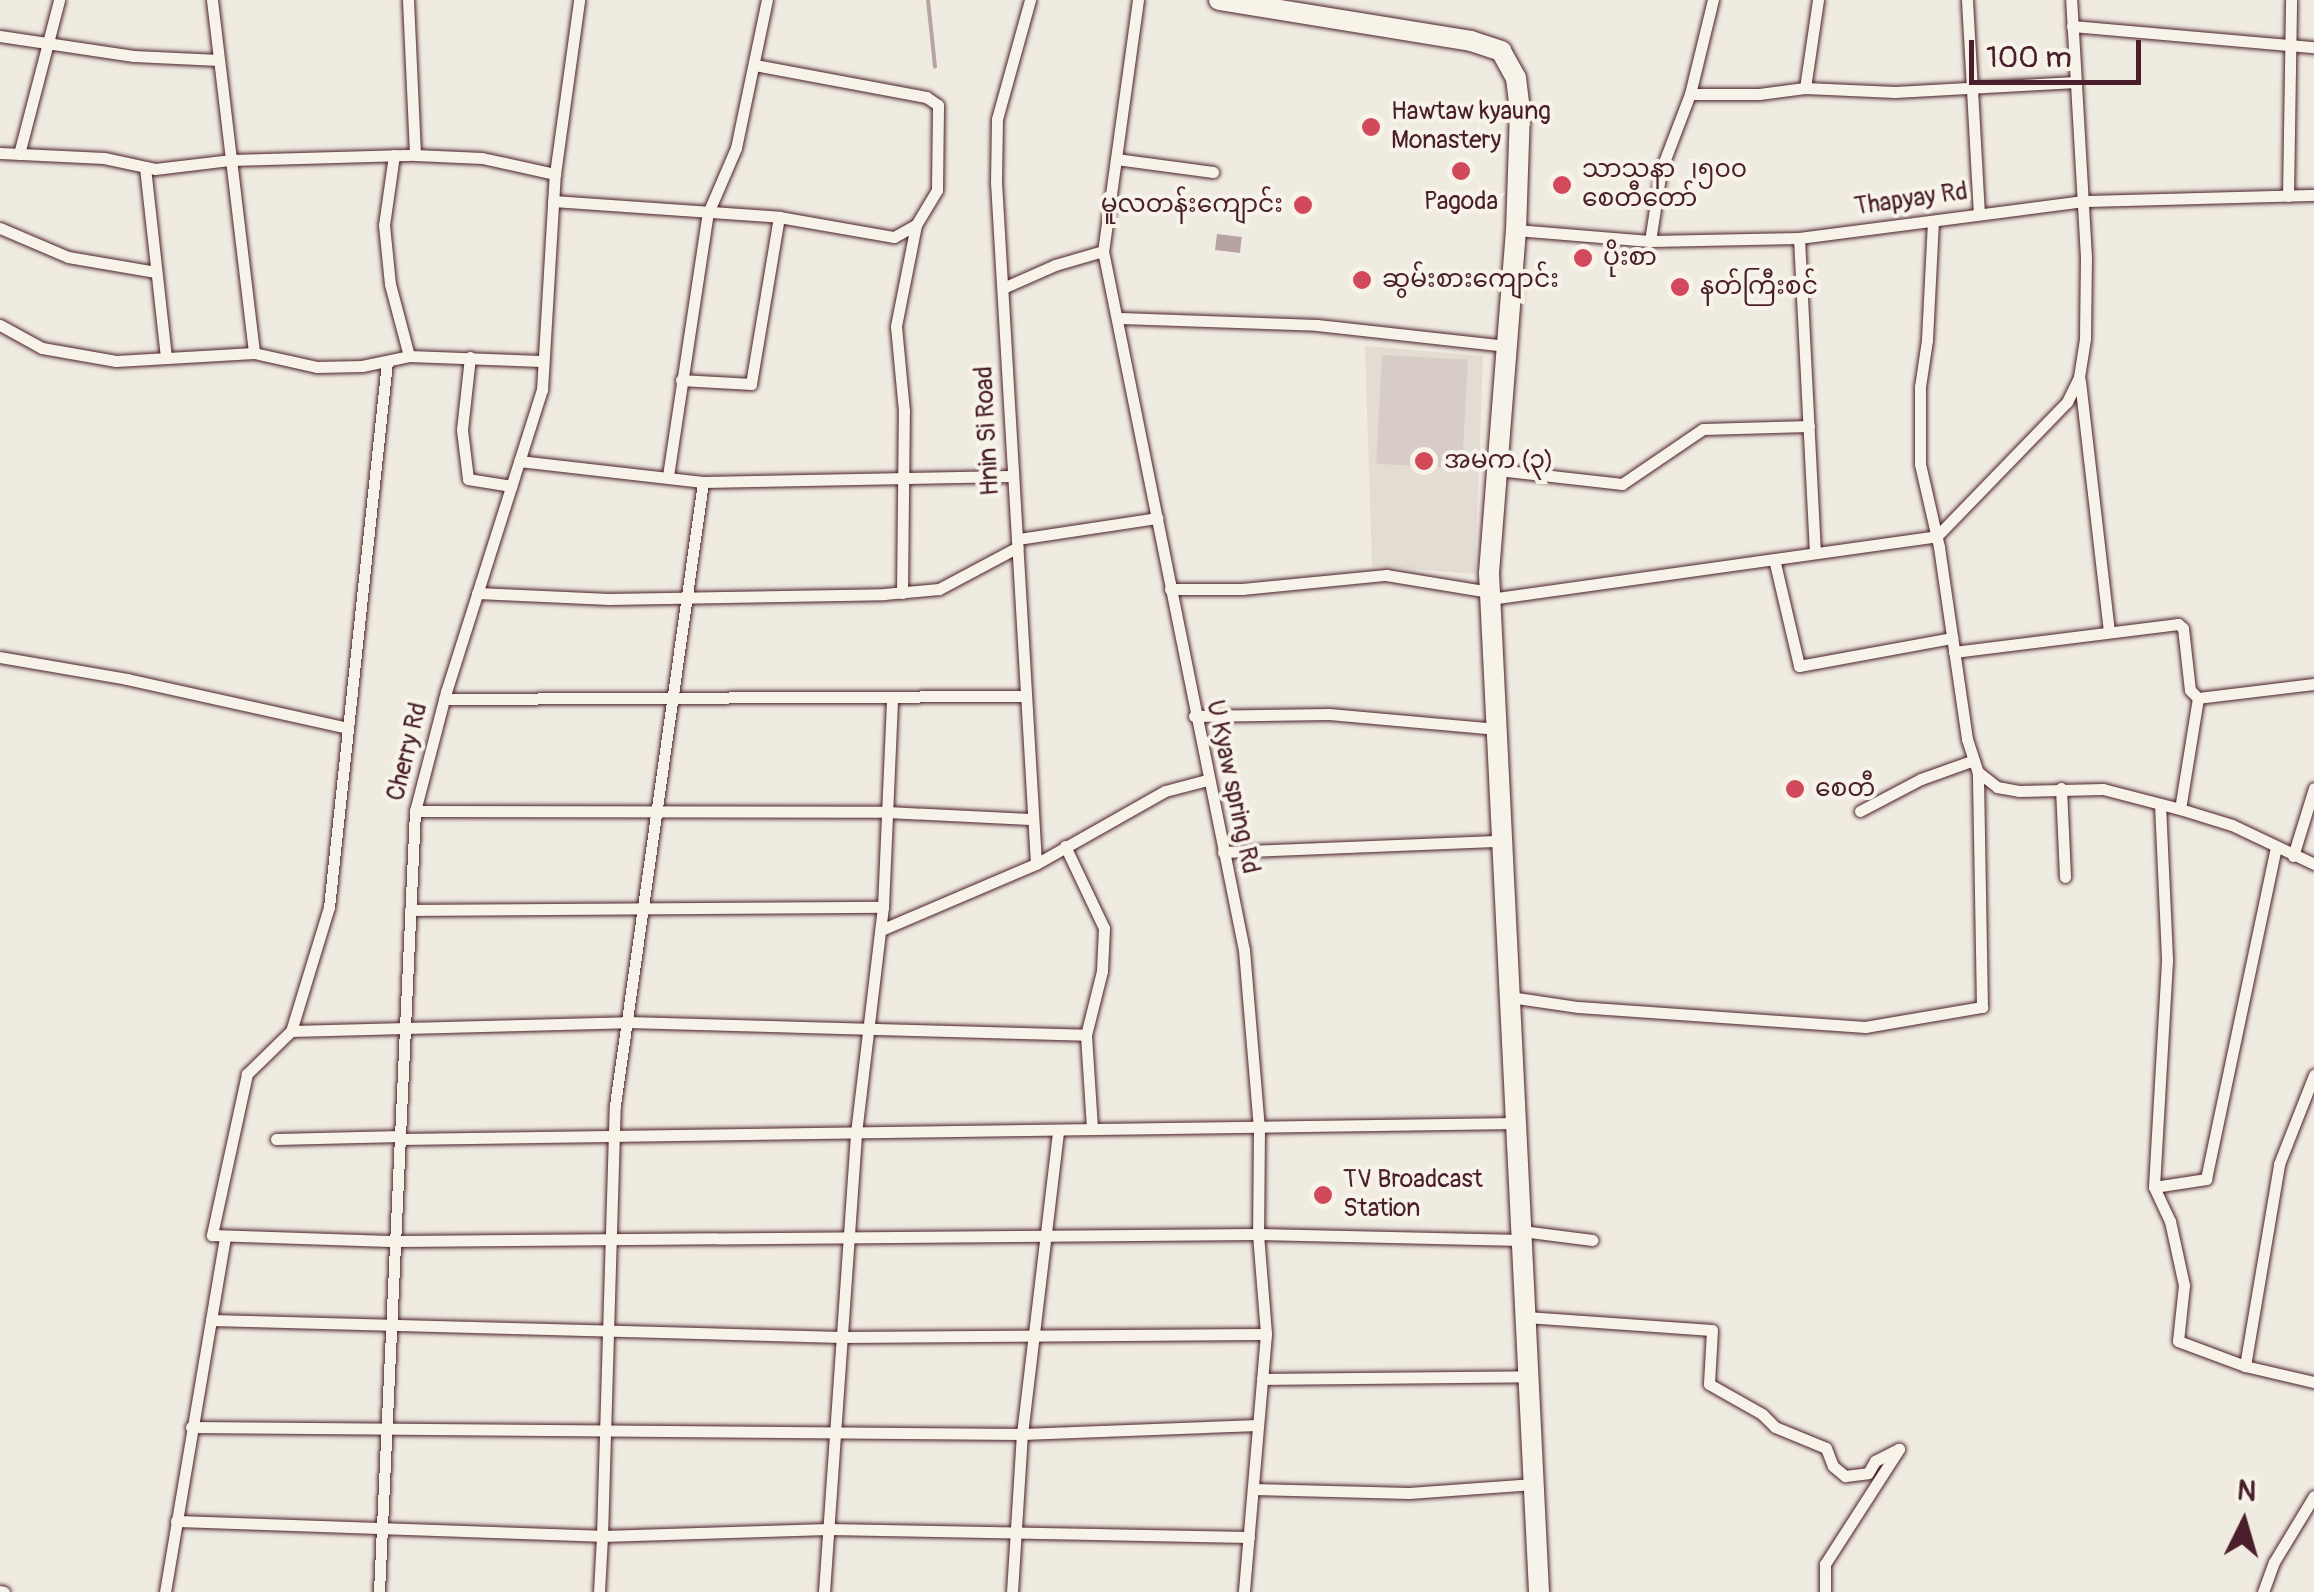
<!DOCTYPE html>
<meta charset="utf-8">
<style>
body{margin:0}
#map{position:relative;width:2314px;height:1592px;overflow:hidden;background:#f0ebe0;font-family:Pangolin,"Noto Sans Myanmar",sans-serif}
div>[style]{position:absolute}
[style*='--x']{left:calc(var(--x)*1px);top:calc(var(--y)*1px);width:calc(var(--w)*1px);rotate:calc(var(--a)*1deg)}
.built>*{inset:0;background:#e3dcd2}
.green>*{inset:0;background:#d8cdc6;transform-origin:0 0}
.water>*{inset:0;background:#b7a4a2;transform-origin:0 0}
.stream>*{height:4px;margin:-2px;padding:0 2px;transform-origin:2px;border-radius:2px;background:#b7a4a2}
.roads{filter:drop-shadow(0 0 2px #4a1f2b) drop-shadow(0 0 2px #4a1f2b)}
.street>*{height:11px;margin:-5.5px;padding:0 5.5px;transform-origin:5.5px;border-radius:5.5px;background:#f7f3e8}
.highway>*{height:20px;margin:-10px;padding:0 10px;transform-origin:10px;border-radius:10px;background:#f7f3e8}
.dots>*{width:28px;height:28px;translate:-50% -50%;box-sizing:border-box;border:5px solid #f7f3e8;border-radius:50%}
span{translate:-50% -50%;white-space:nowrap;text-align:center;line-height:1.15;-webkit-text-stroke:8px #f7f3e8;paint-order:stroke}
.poi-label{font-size:25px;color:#4a1f2b}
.left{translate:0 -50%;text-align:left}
.right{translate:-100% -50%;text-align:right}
.street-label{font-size:25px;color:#4a1f2b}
.north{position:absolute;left:2194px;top:1472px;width:100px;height:100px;-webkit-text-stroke:8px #f7f3e8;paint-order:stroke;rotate:5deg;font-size:28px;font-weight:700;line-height:40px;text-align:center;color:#4a1f2b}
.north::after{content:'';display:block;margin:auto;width:35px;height:45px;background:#4a1f2b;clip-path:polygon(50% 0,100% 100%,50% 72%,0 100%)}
.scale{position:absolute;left:1969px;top:40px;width:172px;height:45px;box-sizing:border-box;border:5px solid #4a1f2b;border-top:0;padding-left:12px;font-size:30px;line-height:35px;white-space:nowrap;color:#4a1f2b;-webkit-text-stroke:8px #f7f3e8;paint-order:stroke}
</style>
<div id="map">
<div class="built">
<div style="clip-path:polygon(1365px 346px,1483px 356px,1475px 574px,1372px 566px)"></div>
</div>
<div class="green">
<div style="left:1382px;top:355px;width:86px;height:109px;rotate:3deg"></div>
</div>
<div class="water">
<div style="left:1217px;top:234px;width:25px;height:16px;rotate:7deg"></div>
</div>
<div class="stream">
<div style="--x:928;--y:0;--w:67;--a:84"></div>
</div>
<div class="roads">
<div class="street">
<div style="--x:212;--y:0;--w:355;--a:83.2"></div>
<div style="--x:408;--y:0;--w:155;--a:87.4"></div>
<div style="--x:1030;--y:0;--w:123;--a:105.5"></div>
<div style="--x:997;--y:119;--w:63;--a:90.9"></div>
<div style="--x:996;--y:182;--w:683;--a:86.64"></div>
<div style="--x:1138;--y:0;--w:253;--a:97.9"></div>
<div style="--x:1103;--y:251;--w:713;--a:78.6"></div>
<div style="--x:1244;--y:950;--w:178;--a:85.2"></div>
<div style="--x:1259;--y:1127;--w:107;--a:90.5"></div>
<div style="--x:1258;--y:1234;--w:100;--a:85.4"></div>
<div style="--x:1266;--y:1334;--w:259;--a:94.9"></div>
<div style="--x:1967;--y:0;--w:212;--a:86.8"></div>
<div style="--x:2072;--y:26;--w:243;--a:5"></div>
<div style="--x:0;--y:36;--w:135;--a:8.5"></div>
<div style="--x:134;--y:56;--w:85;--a:2.7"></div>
<div style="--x:1805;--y:88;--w:89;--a:-81.6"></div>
<div style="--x:1690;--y:94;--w:69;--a:0"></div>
<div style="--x:1759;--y:94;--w:46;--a:-7.4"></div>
<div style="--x:1805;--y:88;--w:90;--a:2.5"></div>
<div style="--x:1895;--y:92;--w:181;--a:-3.2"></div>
<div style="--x:0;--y:153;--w:104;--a:2.8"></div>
<div style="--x:104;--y:158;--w:52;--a:12.2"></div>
<div style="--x:155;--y:169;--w:77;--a:-6.8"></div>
<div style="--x:231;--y:160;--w:184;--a:-1.6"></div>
<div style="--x:415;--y:155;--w:67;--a:2.6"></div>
<div style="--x:482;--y:158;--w:75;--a:12.4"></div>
<div style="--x:19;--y:154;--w:159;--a:-75.4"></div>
<div style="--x:394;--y:155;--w:71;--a:98.1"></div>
<div style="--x:384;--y:225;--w:59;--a:84.2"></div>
<div style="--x:390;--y:284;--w:74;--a:75.2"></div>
<div style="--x:1116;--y:159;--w:98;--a:7.6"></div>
<div style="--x:145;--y:167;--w:192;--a:83.7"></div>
<div style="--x:2288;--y:196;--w:196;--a:-89.1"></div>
<div style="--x:553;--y:201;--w:227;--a:4"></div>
<div style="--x:779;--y:217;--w:117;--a:9.9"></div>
<div style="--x:894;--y:237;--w:25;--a:-29"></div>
<div style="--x:916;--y:225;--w:41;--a:-59"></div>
<div style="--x:937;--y:190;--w:85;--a:-89.3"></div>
<div style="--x:938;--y:105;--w:14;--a:-146"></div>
<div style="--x:926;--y:97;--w:174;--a:-169.4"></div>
<div style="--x:1933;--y:221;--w:119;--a:92.9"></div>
<div style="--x:1927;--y:340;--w:48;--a:98.5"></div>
<div style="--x:1920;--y:387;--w:77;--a:90"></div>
<div style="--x:1920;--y:464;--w:85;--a:77.1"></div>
<div style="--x:1939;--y:547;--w:194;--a:81.7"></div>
<div style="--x:1967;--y:739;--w:35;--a:72"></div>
<div style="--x:1978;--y:772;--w:24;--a:38"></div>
<div style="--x:1997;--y:787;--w:22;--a:10"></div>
<div style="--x:2019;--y:791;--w:84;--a:-1.4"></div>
<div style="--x:2103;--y:789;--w:80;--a:14.6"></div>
<div style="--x:2180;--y:809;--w:54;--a:17.1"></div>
<div style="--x:2232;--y:825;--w:91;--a:25.4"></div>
<div style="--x:0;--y:228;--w:74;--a:23.1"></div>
<div style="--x:68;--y:257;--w:89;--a:9.7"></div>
<div style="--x:1516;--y:230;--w:134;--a:4.7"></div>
<div style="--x:1650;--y:241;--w:149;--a:-1.2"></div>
<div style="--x:1799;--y:238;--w:287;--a:-7.4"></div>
<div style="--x:2084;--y:201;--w:230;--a:-1.5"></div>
<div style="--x:1799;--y:238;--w:315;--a:87.1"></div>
<div style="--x:1650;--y:241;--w:72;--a:-81.2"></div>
<div style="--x:1661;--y:170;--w:81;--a:-69.1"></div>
<div style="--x:1690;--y:94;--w:97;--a:-76.3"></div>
<div style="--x:1003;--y:288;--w:57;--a:-23.9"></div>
<div style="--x:1055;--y:265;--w:50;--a:-16.3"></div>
<div style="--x:1120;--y:318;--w:197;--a:2"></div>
<div style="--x:1317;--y:325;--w:191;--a:6.3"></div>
<div style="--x:0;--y:325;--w:48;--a:28.7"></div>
<div style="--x:42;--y:348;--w:75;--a:10"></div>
<div style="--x:116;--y:361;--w:138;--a:-3.3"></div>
<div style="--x:254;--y:353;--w:65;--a:12.5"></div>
<div style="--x:317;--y:367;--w:45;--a:-1.3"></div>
<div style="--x:362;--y:366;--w:48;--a:-12"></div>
<div style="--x:409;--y:356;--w:132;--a:2.2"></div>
<div style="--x:470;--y:357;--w:73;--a:96.3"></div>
<div style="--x:462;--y:430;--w:49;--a:83"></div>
<div style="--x:468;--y:479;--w:44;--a:9.2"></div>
<div style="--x:387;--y:362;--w:548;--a:96.07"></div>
<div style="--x:329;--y:907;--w:130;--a:107"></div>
<div style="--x:291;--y:1031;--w:62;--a:135.7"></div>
<div style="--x:247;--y:1074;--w:165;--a:102.3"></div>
<div style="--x:212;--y:1235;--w:185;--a:1.9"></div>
<div style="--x:397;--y:1241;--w:861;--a:-0.47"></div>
<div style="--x:1258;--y:1234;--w:264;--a:1.3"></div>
<div style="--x:681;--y:380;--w:70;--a:3.3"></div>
<div style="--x:751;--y:384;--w:169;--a:-80.5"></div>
<div style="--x:2080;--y:381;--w:252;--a:83.4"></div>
<div style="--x:519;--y:461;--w:185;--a:6.5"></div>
<div style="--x:703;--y:482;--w:307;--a:-1.1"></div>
<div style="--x:1498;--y:470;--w:125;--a:6.4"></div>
<div style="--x:1622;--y:484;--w:98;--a:-34.2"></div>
<div style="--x:1703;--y:429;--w:106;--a:-1.6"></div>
<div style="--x:668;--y:476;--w:266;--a:-81.4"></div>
<div style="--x:708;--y:213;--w:71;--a:-66.7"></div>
<div style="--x:736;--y:148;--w:151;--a:-78.2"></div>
<div style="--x:1018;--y:539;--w:141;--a:-8.6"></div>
<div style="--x:1774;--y:559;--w:110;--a:76.8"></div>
<div style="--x:1799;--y:666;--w:156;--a:-10.4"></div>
<div style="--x:1170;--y:589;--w:72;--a:0"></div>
<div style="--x:1242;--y:589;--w:145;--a:-5.6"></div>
<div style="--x:1386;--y:575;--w:105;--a:9.3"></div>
<div style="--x:477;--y:593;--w:132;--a:2.6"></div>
<div style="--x:609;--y:599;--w:275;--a:-1"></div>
<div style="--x:884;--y:594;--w:55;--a:-5.2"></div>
<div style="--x:939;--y:589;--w:89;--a:-28"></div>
<div style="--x:902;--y:593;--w:182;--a:-89.4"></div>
<div style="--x:904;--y:411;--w:85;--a:-95.4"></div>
<div style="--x:896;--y:326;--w:103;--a:-78.8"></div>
<div style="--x:1490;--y:599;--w:451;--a:-8"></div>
<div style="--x:1937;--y:536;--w:187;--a:-45.9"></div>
<div style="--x:2067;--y:402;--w:28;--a:-64"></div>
<div style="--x:2079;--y:377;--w:39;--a:-81"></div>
<div style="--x:2085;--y:338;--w:81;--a:-89.3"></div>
<div style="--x:2086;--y:257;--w:257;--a:-93.3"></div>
<div style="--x:1954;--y:652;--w:226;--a:-7.1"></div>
<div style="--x:2178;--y:624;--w:6;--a:39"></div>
<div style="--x:2183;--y:628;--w:62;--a:83.6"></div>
<div style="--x:2190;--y:690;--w:11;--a:45"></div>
<div style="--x:2198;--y:698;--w:112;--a:99.2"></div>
<div style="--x:0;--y:657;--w:129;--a:9.8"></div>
<div style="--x:127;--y:679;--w:226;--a:12.5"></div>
<div style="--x:2198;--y:698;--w:117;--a:-6.9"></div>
<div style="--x:444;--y:699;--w:582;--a:-0.3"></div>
<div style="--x:1194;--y:716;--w:135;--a:-0.8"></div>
<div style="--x:1329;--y:714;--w:169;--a:5.1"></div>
<div style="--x:2061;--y:788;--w:89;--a:87.4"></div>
<div style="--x:2160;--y:804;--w:157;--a:87.4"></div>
<div style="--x:2167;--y:961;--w:226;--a:93.3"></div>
<div style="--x:2154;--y:1187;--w:38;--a:65"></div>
<div style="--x:2170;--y:1221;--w:66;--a:77.7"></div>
<div style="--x:2184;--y:1285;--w:56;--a:96.1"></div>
<div style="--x:2178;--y:1341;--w:72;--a:20.5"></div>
<div style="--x:2245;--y:1366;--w:71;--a:13.1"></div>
<div style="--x:415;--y:811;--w:472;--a:0.1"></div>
<div style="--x:887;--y:812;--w:143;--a:2.8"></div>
<div style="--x:1860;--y:811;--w:69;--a:-27.7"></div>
<div style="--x:1921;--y:779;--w:56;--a:-19.7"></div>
<div style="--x:1065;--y:846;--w:91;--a:64.6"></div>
<div style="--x:1104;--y:928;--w:43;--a:92.7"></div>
<div style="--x:1102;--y:971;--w:66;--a:104"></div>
<div style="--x:1086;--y:1035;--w:94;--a:86.3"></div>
<div style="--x:1223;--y:852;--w:279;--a:-2.3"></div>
<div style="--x:2293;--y:856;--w:71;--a:-72.8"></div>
<div style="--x:410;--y:910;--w:473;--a:-0.4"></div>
<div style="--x:881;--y:930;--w:168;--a:-23.1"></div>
<div style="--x:1036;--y:864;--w:148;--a:-29.5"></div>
<div style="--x:1165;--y:791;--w:43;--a:-14.7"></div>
<div style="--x:1510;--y:997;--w:69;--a:8.4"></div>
<div style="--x:1578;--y:1007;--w:288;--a:4"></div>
<div style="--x:1865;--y:1027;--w:119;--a:-9.7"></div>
<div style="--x:1982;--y:1007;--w:235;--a:-91"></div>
<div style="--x:291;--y:1031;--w:336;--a:-1.5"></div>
<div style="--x:627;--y:1022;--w:459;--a:1.6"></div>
<div style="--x:276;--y:1139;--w:125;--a:-1.4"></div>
<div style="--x:401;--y:1139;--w:1115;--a:-0.82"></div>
<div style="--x:2154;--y:1187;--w:53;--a:-8.7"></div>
<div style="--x:2206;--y:1179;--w:339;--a:-78.1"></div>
<div style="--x:1522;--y:1231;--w:71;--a:7.3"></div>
<div style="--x:1526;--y:1317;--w:186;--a:4"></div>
<div style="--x:1712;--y:1330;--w:54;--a:93.2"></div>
<div style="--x:1709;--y:1384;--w:61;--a:29.5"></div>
<div style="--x:1762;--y:1414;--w:18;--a:45"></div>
<div style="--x:1775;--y:1427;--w:55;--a:22.4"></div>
<div style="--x:1826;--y:1448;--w:19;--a:69"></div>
<div style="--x:1833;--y:1466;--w:16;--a:40"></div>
<div style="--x:1845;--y:1476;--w:23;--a:-7"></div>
<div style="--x:1868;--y:1473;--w:14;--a:-60"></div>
<div style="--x:1875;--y:1461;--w:27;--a:-27"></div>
<div style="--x:1899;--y:1449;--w:137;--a:122.8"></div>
<div style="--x:1825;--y:1564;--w:28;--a:90"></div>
<div style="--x:211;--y:1320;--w:631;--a:1.54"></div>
<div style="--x:842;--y:1337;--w:424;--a:-0.4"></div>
<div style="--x:2245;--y:1366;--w:205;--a:-80.4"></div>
<div style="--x:2279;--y:1164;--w:96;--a:-68.5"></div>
<div style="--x:1262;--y:1379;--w:267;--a:-0.6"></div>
<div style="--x:191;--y:1427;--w:831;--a:0.48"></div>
<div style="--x:1022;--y:1434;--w:236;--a:-2.2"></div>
<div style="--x:1253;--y:1489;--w:156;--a:1.5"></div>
<div style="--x:1409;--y:1493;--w:125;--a:-4.1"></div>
<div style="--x:176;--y:1521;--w:426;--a:2"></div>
<div style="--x:602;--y:1536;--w:431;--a:-88.3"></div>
<div style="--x:615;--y:1105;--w:629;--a:-81.96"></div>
<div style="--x:0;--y:1591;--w:4;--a:14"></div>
<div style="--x:165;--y:1592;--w:360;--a:-80.4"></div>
<div style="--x:379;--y:1592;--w:782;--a:-87.36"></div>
<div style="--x:415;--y:811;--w:123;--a:-75.4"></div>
<div style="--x:446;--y:692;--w:317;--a:-72.4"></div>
<div style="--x:542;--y:390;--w:216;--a:-86.6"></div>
<div style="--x:555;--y:174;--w:176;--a:-82.1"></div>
<div style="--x:599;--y:1592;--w:56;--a:-86.9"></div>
<div style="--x:602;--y:1536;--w:226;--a:-1.8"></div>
<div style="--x:828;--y:1529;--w:421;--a:1.1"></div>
<div style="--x:824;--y:1592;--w:460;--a:-86"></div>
<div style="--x:856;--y:1133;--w:228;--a:-83.2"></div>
<div style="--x:883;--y:907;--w:207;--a:-87.5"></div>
<div style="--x:1012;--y:1592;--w:158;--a:-86.4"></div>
<div style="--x:1022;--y:1434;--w:306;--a:-83.2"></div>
<div style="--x:2263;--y:1592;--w:32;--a:-70"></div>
<div style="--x:2274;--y:1562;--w:77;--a:-58.8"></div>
</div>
<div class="highway">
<div style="--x:1219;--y:0;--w:255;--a:9.2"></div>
<div style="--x:1471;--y:41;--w:32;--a:18"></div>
<div style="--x:1501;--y:51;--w:31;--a:61"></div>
<div style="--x:1516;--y:78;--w:33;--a:83"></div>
<div style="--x:1520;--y:111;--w:119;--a:91.9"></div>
<div style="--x:1516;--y:230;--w:344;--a:94.5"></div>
<div style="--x:1489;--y:573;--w:1020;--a:87.19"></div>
</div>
</div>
<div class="dots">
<div style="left:1371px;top:127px;background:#d1495b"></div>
<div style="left:1461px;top:171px;background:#d1495b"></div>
<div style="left:1562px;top:185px;background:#d1495b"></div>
<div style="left:1303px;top:205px;background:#d1495b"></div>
<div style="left:1583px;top:258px;background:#d1495b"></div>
<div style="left:1362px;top:280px;background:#d1495b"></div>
<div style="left:1680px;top:287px;background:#d1495b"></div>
<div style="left:1424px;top:461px;background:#d1495b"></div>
<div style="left:1795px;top:789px;background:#d1495b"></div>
<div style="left:1323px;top:1195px;background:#d1495b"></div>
</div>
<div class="poi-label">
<span class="left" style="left:1391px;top:127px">Hawtaw kyaung<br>Monastery</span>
<span class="left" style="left:1582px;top:185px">သာသနာ ၂၅၀၀<br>စေတီတော်</span>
<span style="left:1461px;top:202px">Pagoda</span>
<span class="right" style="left:1283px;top:205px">မူလတန်းကျောင်း</span>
<span class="left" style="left:1603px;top:258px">ပိုးစာ</span>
<span class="left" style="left:1382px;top:280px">ဆွမ်းစားကျောင်း</span>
<span class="left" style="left:1700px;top:287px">နတ်ကြီးစင်</span>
<span class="left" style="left:1444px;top:461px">အမက (၃)</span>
<span class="left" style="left:1815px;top:789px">စေတီ</span>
<span class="left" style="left:1343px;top:1195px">TV Broadcast<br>Station</span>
</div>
<div class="street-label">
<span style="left:1911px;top:200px;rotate:-8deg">Thapyay Rd</span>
<span style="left:988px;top:431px;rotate:-93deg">Hnin Si Road</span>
<span style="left:408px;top:752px;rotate:-76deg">Cherry Rd</span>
<span style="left:1232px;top:787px;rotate:78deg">U Kyaw spring Rd</span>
</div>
<div class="north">N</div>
<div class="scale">100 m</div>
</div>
